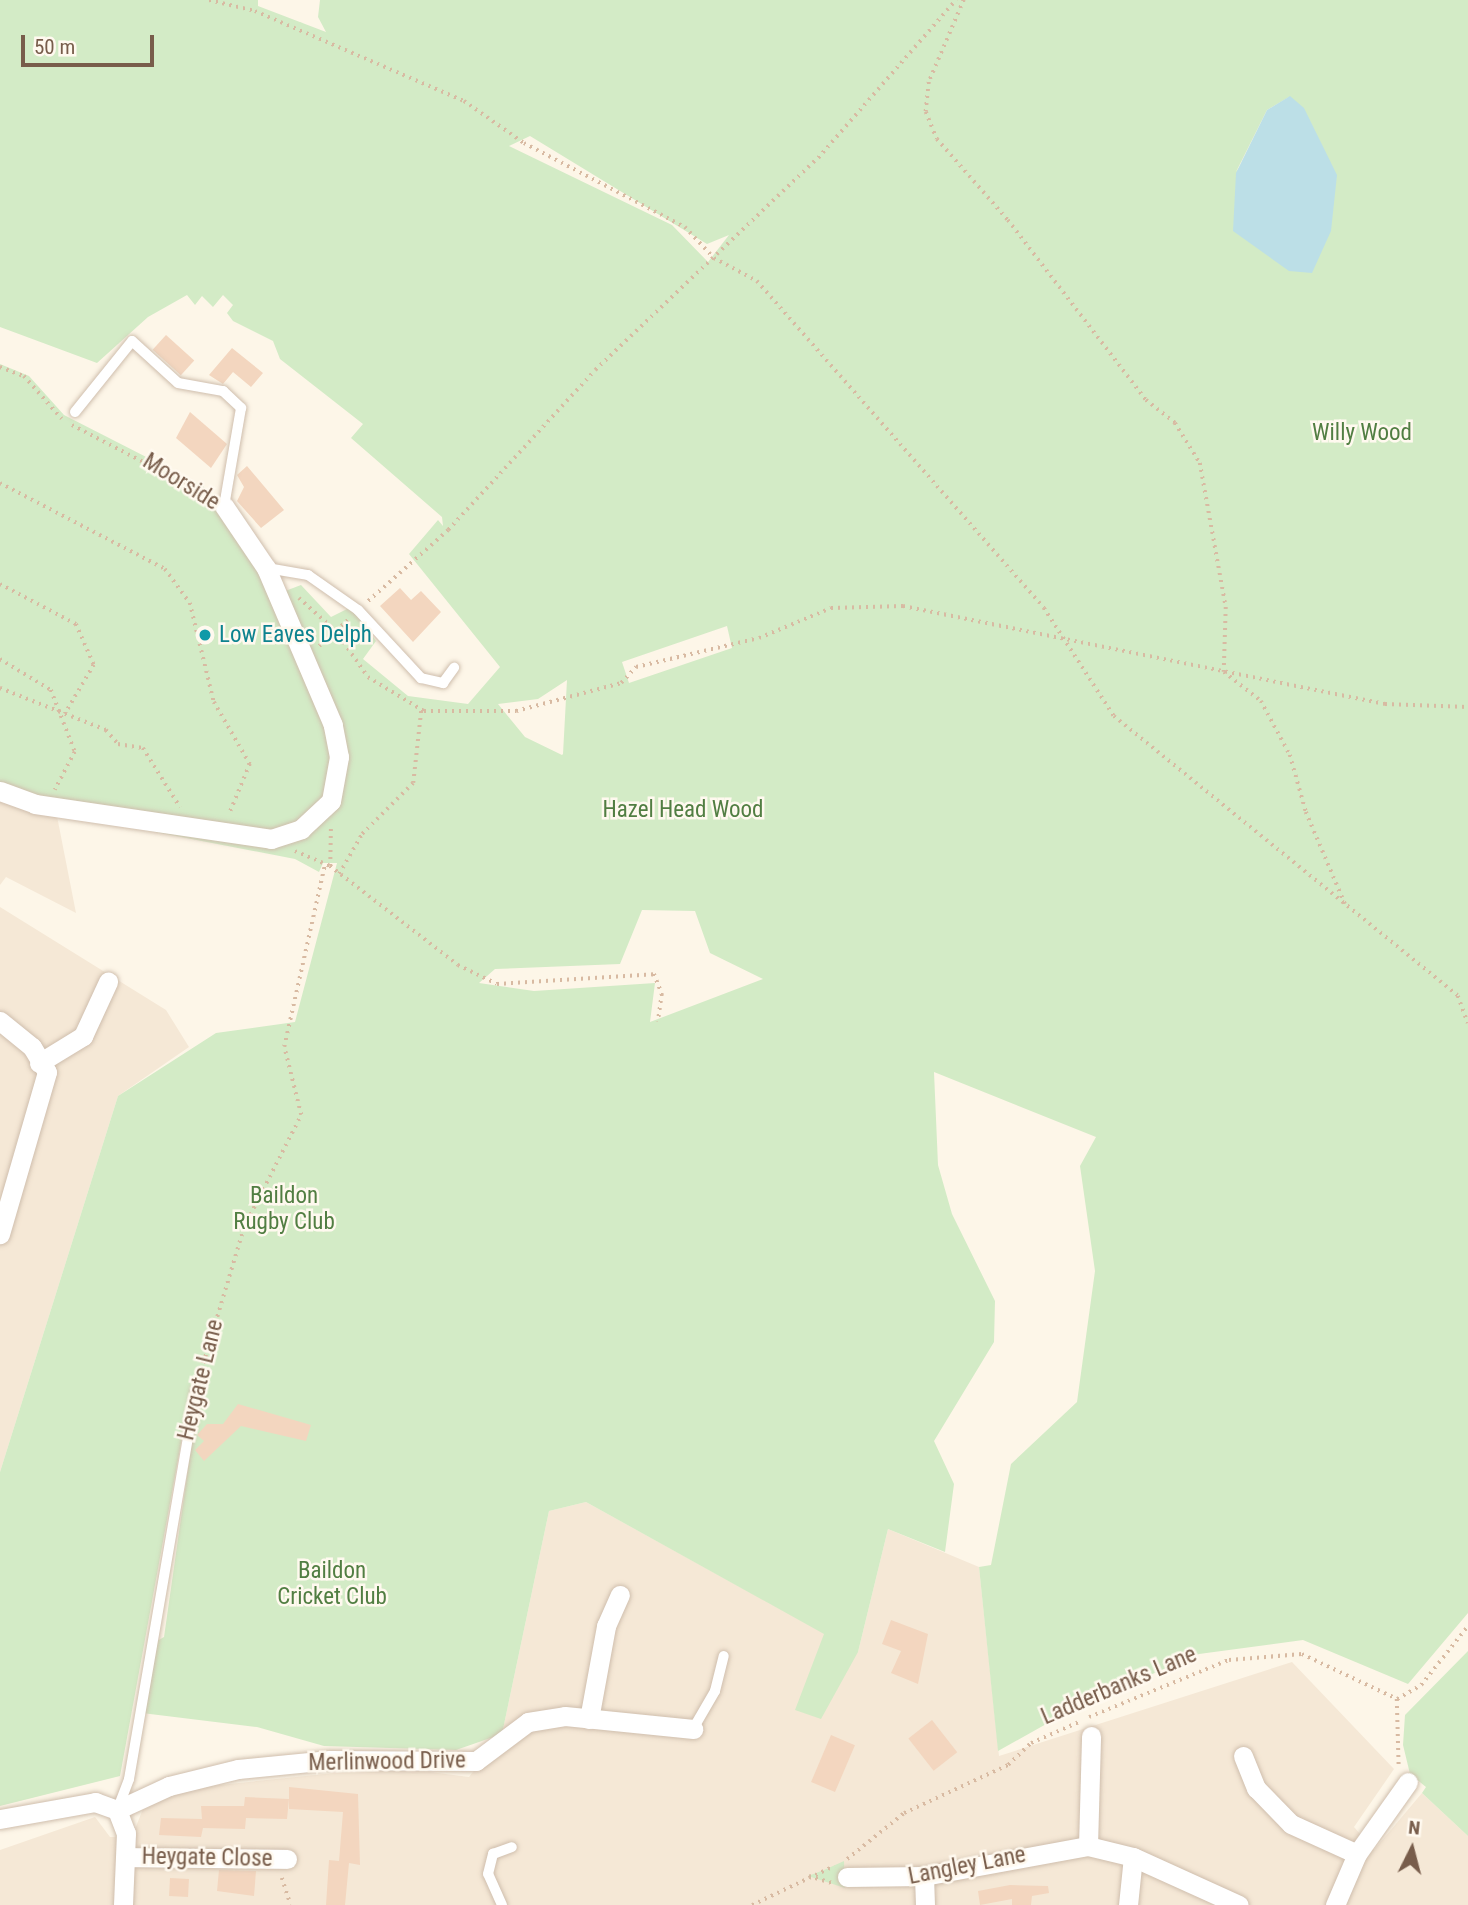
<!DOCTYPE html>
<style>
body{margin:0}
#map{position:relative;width:1468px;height:1905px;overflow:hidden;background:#fdf6e8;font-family:"Roboto Condensed",sans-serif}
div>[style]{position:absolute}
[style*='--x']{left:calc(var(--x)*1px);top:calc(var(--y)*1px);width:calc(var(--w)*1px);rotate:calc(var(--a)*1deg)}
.residential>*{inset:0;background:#f5e8d6}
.green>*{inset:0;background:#d3ebc6}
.water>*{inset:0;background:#bcdfe7}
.building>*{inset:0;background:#f3d6bf;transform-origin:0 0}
.path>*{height:3.5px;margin-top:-1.75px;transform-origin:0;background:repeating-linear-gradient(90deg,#d8baa2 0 2px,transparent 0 7px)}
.roads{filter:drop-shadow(0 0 2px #cfbead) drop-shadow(0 0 2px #cfbead)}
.lane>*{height:10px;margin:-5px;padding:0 5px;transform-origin:5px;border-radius:5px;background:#fff}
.street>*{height:19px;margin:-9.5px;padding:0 9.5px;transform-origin:9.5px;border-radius:9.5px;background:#fff}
.dots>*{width:19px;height:19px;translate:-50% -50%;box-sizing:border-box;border:4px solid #fff9ef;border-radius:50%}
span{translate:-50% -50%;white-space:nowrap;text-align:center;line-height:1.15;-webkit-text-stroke:5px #fff9ef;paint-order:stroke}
.park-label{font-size:23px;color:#517e42}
.street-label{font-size:23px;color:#785d4b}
.culture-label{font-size:23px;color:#0d838f}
.left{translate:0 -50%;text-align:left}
.north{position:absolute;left:1377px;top:1814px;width:70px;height:70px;-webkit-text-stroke:5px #fff9ef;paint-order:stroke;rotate:6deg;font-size:19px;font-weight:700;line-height:28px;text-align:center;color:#785d4b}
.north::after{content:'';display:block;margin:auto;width:24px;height:32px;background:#785d4b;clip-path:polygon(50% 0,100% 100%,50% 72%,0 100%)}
.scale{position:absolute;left:21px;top:35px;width:133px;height:32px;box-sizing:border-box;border:4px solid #785d4b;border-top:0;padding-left:9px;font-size:21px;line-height:24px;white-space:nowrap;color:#785d4b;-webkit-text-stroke:5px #fff9ef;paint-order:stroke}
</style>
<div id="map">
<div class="residential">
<div style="clip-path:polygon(0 785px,54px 801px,76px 913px,6px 877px,0 885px)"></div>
<div style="clip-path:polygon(0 907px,166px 1010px,189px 1047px,118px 1096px,0 1472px)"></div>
<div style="clip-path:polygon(586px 1502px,858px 1652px,888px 1529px,979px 1567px,999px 1756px,1292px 1662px,1394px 1769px,1354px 1827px,1374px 1850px,1422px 1793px,1468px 1836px,1468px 1905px,0 1905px,0 1850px,95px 1817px,110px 1837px,132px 1837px,146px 1801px,200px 1787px,391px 1767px,469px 1777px,502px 1734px,549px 1511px)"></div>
</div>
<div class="green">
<div style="clip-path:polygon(evenodd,0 0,258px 0,258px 6px,326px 32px,318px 17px,320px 0,1468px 0,1468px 1613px,1408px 1684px,1303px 1640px,1199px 1654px,1080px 1705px,998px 1751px,979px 1567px,991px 1565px,1011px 1464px,1077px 1402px,1095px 1271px,1080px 1166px,1096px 1137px,934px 1072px,938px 1165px,952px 1214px,995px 1301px,994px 1342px,934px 1441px,954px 1484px,945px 1552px,888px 1529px,858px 1652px,821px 1719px,795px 1710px,824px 1634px,586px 1502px,549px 1511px,502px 1734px,456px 1750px,324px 1746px,257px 1727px,142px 1713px,157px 1641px,164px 1637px,201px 1378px,192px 1383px,120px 1776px,0 1806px,0 1472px,118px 1096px,216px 1033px,295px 1022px,337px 863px,323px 863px,319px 872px,295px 859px,83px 818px,0 786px,0 364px,29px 376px,64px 415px,203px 486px,233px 511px,280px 593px,301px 585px,331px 617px,351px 607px,376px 641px,363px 659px,408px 696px,468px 704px,500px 667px,409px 554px,438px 520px,443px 526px,442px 517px,351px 438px,363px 424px,280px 359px,273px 341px,233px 321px,227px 313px,233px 305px,223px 295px,213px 307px,202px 296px,195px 305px,187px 295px,148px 317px,97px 363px,0 327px,0 0,1289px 97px,1236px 172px,1267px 110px,1289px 97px,0 0,530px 136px,707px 244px,729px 235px,708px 262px,672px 225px,509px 146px,530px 136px,0 0,727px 626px,732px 648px,629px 683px,622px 662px,727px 626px,0 0,567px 680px,563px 754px,562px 755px,525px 737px,498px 704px,538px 699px,567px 680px,0 0,642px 910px,695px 911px,710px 953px,763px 979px,650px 1022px,655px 983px,534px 991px,479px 983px,495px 969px,620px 964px,642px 910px)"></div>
<div style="clip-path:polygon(1468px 1651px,1468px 1836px,1422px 1793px,1426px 1787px,1410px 1774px,1403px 1745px,1405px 1715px)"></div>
<div style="clip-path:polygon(844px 1861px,845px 1888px,808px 1876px,824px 1870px)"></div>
</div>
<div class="water">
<div style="clip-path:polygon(1290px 96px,1304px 108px,1337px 175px,1331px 231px,1312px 273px,1289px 271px,1233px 231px,1236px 173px,1267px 110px)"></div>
</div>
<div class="building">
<div style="left:166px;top:335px;width:38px;height:20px;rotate:42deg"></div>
<div style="clip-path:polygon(232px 348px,263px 373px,251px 387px,233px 372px,223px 384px,209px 375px)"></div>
<div style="clip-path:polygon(190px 412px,227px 444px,211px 468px,176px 438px)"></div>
<div style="clip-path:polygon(247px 466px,284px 510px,261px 528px,237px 501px,244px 487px,237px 475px)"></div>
<div style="clip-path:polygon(400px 588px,411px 600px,421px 591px,441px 612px,413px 642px,380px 606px)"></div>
<div style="clip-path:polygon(238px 1404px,311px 1425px,306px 1441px,241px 1426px,204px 1461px,195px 1450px,204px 1441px,197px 1435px,207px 1424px,223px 1424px)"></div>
<div style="clip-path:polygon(891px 1620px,928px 1634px,918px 1684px,891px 1673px,901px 1651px,882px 1644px)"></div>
<div style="left:932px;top:1720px;width:41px;height:30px;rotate:52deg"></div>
<div style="left:831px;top:1735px;width:26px;height:51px;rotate:23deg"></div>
<div style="clip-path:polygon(289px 1787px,358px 1794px,360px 1865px,349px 1863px,345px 1905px,326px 1905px,329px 1860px,339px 1861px,343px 1812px,289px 1809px)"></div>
<div style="clip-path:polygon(245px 1797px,289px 1799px,287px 1819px,246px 1818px,245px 1829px,203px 1828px,201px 1837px,159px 1835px,161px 1818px,202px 1819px,201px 1806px,244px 1806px)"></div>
<div style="clip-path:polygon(219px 1870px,256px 1871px,254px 1896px,217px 1891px)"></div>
<div style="left:170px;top:1878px;width:19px;height:18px;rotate:3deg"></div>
<div style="clip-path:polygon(1010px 1885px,1048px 1886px,1049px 1893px,1032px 1896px,1031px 1905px,1012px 1905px,1012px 1899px,980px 1905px,978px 1891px)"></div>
</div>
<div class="path">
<div style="--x:209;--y:0;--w:47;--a:13.4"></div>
<div style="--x:255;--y:11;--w:228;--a:23.3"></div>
<div style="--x:464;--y:101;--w:73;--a:35"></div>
<div style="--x:524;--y:143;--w:182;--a:27.6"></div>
<div style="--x:685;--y:227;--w:42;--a:46.9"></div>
<div style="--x:714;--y:258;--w:49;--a:28.1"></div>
<div style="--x:757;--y:281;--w:435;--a:48.7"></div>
<div style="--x:1044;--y:608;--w:129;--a:57.1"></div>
<div style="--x:1114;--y:716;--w:444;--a:39.1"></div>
<div style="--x:1458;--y:996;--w:29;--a:70"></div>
<div style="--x:964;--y:0;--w:89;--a:113.1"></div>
<div style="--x:929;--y:82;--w:30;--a:96"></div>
<div style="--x:926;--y:112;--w:29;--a:68"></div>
<div style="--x:937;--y:139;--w:108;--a:48.8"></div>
<div style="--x:1008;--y:220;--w:227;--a:52.5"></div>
<div style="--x:1146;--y:400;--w:37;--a:38"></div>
<div style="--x:1175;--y:423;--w:47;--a:58"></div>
<div style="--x:1200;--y:463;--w:146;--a:79.8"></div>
<div style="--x:1226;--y:607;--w:65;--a:91.8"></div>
<div style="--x:1224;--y:672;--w:47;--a:38.1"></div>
<div style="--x:1261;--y:701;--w:61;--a:61.8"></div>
<div style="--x:1290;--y:755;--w:59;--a:74.3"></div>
<div style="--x:1306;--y:812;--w:100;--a:67"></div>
<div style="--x:0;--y:367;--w:26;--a:21"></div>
<div style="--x:24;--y:376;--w:57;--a:48.5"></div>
<div style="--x:72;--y:425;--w:157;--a:27.4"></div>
<div style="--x:0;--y:483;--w:186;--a:27.5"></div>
<div style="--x:165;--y:569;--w:42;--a:53.7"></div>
<div style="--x:190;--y:603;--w:102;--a:76.4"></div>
<div style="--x:214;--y:702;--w:72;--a:59.9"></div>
<div style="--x:250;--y:764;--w:55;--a:112.4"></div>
<div style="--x:0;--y:584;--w:86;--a:27.8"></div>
<div style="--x:76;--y:624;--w:45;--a:66.3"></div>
<div style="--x:94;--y:665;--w:57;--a:120.6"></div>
<div style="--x:299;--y:598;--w:50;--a:41.7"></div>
<div style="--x:336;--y:631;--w:19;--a:-43"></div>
<div style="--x:368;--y:601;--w:107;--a:-41.6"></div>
<div style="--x:448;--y:530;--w:217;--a:-47.4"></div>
<div style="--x:595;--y:370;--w:308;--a:-43.6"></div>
<div style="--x:818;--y:158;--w:210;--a:-48.9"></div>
<div style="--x:319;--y:646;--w:23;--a:-41"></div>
<div style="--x:336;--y:631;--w:56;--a:55.2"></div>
<div style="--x:368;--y:677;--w:66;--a:31.3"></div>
<div style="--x:424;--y:711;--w:92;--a:0"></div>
<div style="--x:516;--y:711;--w:109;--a:-14.9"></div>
<div style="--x:621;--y:683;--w:22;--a:-47"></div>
<div style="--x:636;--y:667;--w:126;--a:-13.3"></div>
<div style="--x:759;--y:638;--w:78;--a:-22.6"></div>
<div style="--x:831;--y:608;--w:72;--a:-1.6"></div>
<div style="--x:903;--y:606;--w:492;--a:11.5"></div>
<div style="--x:1385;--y:704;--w:83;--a:2.1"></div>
<div style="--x:0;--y:659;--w:60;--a:31.3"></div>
<div style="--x:51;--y:690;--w:66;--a:68.8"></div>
<div style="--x:75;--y:752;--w:43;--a:117.8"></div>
<div style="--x:0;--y:688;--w:114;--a:21.6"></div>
<div style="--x:106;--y:730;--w:18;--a:49"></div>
<div style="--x:118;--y:744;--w:25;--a:9"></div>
<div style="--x:143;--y:748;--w:70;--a:57.9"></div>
<div style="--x:295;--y:851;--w:38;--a:23"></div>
<div style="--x:330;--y:866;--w:162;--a:37.7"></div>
<div style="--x:458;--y:965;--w:43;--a:26"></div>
<div style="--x:497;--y:984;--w:157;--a:-3.6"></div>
<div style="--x:654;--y:974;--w:22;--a:68"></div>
<div style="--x:662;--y:994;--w:28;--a:98"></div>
<div style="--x:330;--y:866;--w:39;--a:-89"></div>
<div style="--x:339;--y:874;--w:46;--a:-60.1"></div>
<div style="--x:362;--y:834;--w:72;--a:-45"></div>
<div style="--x:413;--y:783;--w:73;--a:-83.7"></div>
<div style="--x:199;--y:1377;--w:157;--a:-73.3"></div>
<div style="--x:244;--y:1227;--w:126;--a:-63"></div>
<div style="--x:301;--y:1115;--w:70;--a:-104"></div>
<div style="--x:284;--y:1047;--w:188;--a:-77.4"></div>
<div style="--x:1397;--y:1699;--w:70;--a:88.4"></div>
<div style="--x:1089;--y:1717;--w:151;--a:-22.2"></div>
<div style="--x:1229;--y:1660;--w:73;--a:-4.7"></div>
<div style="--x:1302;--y:1654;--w:105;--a:25.3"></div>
<div style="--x:1397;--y:1699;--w:28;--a:-30"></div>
<div style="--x:1421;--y:1685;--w:75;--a:-51.5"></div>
<div style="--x:847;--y:1859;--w:73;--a:-38.9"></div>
<div style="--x:904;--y:1813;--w:115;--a:-24.8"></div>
<div style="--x:1008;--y:1765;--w:32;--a:-44"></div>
<div style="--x:1031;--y:1743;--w:52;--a:-23.6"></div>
<div style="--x:809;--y:1876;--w:24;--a:17"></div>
<div style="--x:282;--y:1878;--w:28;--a:72"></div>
<div style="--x:752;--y:1905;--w:91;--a:-25.4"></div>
</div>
<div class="roads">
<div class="lane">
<div style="--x:75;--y:412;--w:91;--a:-51.2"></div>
<div style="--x:132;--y:341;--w:62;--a:42.4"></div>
<div style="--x:178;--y:383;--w:46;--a:10.1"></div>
<div style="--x:223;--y:391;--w:25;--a:43"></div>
<div style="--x:241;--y:408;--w:99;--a:99.8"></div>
<div style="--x:267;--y:568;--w:42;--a:9.7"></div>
<div style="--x:308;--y:575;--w:61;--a:35"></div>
<div style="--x:358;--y:610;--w:93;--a:47.2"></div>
<div style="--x:421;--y:678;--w:23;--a:13"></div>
<div style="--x:443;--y:683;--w:19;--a:-54"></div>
<div style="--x:693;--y:1729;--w:44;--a:-59.9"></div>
<div style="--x:715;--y:1691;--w:36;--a:-76"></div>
<div style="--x:118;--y:1808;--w:31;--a:-69"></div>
<div style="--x:129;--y:1779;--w:395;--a:-80.2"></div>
<div style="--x:502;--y:1905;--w:34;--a:-114"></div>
<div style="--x:488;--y:1874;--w:21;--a:-76"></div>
<div style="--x:493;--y:1854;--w:20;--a:-20"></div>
</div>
<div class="street">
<div style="--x:0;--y:791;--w:37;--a:20"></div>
<div style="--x:35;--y:804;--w:239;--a:8.4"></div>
<div style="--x:271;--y:839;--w:32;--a:-18"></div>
<div style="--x:301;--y:829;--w:41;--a:-43"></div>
<div style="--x:331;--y:801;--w:45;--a:-79.7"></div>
<div style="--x:339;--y:757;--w:33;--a:-101"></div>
<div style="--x:333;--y:725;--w:171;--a:-113.1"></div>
<div style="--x:266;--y:568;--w:75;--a:-124.1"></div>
<div style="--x:0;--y:1021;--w:41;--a:39.1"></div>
<div style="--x:32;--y:1047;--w:29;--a:59"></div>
<div style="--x:47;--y:1072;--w:169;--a:106.2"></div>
<div style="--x:39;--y:1063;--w:52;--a:-31.5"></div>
<div style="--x:83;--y:1036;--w:60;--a:-65.2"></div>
<div style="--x:589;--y:1719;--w:95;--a:-79.6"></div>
<div style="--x:606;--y:1626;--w:34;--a:-66"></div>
<div style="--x:1243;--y:1756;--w:35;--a:68"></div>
<div style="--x:1256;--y:1788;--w:50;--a:45.8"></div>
<div style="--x:1291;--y:1824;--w:72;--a:24.4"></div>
<div style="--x:117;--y:1810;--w:57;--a:-24.8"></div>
<div style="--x:169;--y:1786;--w:71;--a:-13.8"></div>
<div style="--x:238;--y:1769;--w:92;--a:-5.6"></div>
<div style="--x:330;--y:1760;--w:146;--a:0.4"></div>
<div style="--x:476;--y:1761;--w:65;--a:-36.9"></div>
<div style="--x:528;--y:1722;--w:37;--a:-9"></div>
<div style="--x:565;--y:1716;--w:129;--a:5.8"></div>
<div style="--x:117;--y:1810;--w:25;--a:69"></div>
<div style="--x:126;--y:1833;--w:72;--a:92.4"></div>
<div style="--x:0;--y:1819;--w:97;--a:-10.1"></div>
<div style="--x:95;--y:1802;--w:23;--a:20"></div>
<div style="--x:1088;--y:1846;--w:110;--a:-88.4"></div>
<div style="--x:127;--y:1857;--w:160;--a:0.7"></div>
<div style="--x:924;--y:1876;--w:29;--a:88"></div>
<div style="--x:847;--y:1877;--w:77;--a:-0.7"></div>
<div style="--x:924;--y:1876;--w:167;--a:-10.4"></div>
<div style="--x:1088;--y:1846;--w:46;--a:13.7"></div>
<div style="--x:1133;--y:1857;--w:116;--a:24.4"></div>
<div style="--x:1128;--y:1905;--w:48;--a:-84.1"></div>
<div style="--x:1335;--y:1905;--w:56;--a:-66.7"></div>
<div style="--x:1357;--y:1854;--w:88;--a:-54.7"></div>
</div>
</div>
<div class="dots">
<div style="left:205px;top:635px;background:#0f9aa8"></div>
</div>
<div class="park-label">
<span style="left:1362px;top:433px">Willy Wood</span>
<span style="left:683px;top:810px">Hazel Head Wood</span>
<span style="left:284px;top:1209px">Baildon<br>Rugby Club</span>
<span style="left:332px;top:1584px">Baildon<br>Cricket Club</span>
</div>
<div class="street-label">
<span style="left:181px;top:482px;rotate:32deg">Moorside</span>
<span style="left:201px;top:1380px;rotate:-76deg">Heygate Lane</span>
<span style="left:1119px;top:1686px;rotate:-23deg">Ladderbanks Lane</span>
<span style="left:387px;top:1762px;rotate:-1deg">Merlinwood Drive</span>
<span style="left:207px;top:1858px;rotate:1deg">Heygate Close</span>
<span style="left:967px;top:1866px;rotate:-11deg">Langley Lane</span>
</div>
<div class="culture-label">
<span class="left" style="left:219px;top:635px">Low Eaves Delph</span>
</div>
<div class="north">N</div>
<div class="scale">50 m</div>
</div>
